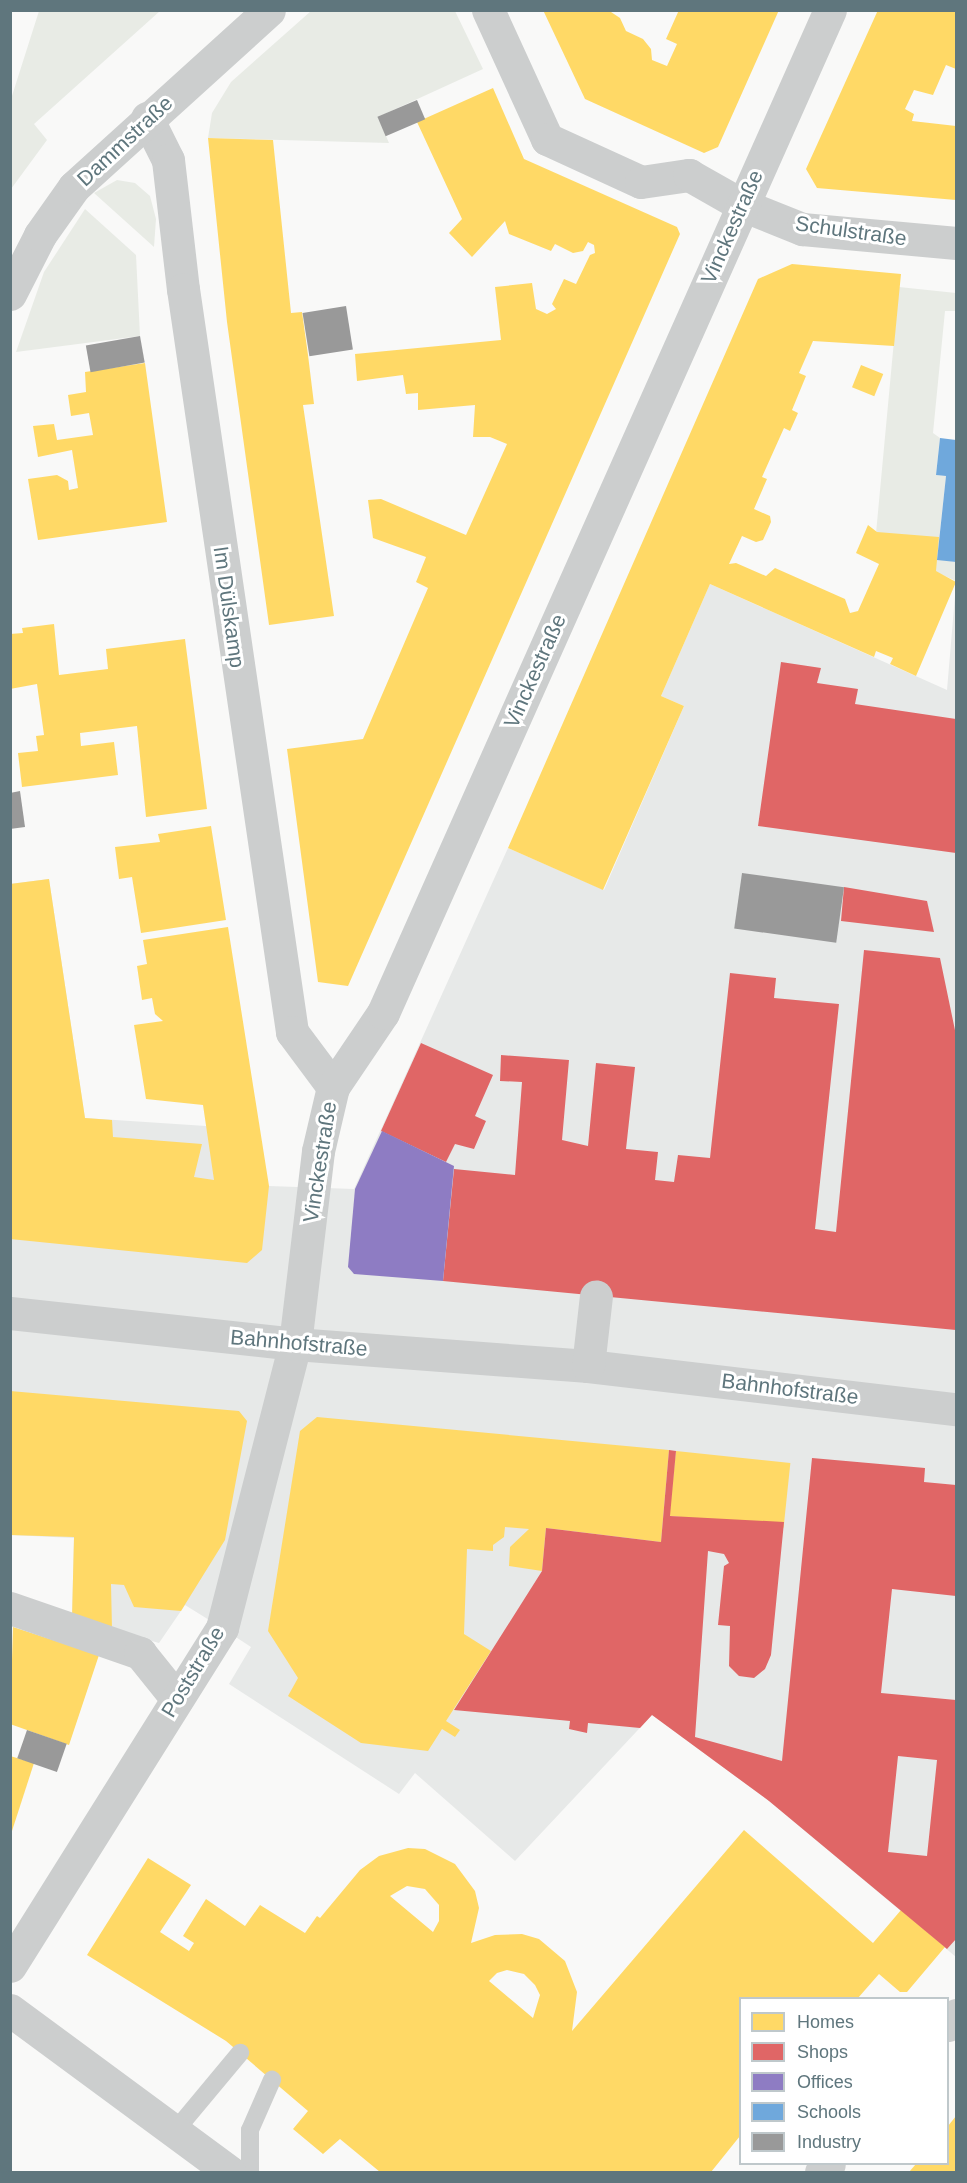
<!DOCTYPE html>
<meta charset="utf-8">
<style>
body{margin:0}
#map{position:relative;width:967px;height:2183px;overflow:hidden;background:#f9f9f8;font-family:Helvetica,sans-serif}
div>[style]{position:absolute}
[style*='--x']{left:calc(var(--x)*1px);top:calc(var(--y)*1px);width:calc(var(--w)*1px);rotate:calc(var(--a)*1deg)}
.built>*{inset:0;background:#e7e9e8}
.green>*{inset:0;background:#e8ebe5}
.homes>*{inset:0;background:#ffd966;transform-origin:0 0}
.shops>*{inset:0;background:#e06666}
.offices>*{inset:0;background:#8e7cc3}
.schools>*{inset:0;background:#6fa8dc}
.industry>*{inset:0;background:#999;transform-origin:0 0}
.lane>*{height:18px;margin:-9px;padding:0 9px;transform-origin:9px;border-radius:9px;background:#cccece}
.street>*{height:33px;margin:-16.5px;padding:0 16.5px;transform-origin:16.5px;border-radius:16.5px;background:#cccece}
span{translate:-50% -50%;white-space:nowrap;text-align:center;line-height:1.15;-webkit-text-stroke:6px #fff;paint-order:stroke}
.street-label{font-size:21px;color:#5f767d}
.frame{position:absolute;inset:0;border:12px solid #5f767d;pointer-events:none}
.legend{position:absolute;left:739px;top:1997px;width:210px;height:168px;box-sizing:border-box;background:#fff;border:2px solid #bfc8cb;margin:0;padding:8px 10px;list-style:none;font-size:18px;color:#5f767d}
.legend li{display:flex;align-items:center;gap:12px;height:30px}
.legend b{width:30px;border:2px solid #bfc8cb}
</style>
<div id="map">
<div class="built">
<div style="clip-path:polygon(710px 584px,947px 690px,956px 584px,956px 1957px,769px 1801px,652px 1715px,515px 1861px,415px 1773px,399px 1794px,229px 1684px,251px 1647px,222px 1628px,185px 1605px,159px 1643px,72px 1618px,74px 1538px,11px 1535px,10px 884px,49px 879px,85px 1118px,206px 1126px,269px 1186px,354px 1189px,508px 848px,604px 890px,684px 706px,661px 696px)"></div>
</div>
<div class="green">
<div style="clip-path:polygon(39px 11px,160px 11px,34px 124px,47px 140px,11px 189px,11px 99px)"></div>
<div style="clip-path:polygon(311px 11px,455px 11px,483px 69px,378px 117px,389px 143px,208px 138px,212px 113px,231px 82px)"></div>
<div style="clip-path:polygon(117px 180px,135px 183px,150px 196px,156px 219px,154px 247px,94px 193px)"></div>
<div style="clip-path:polygon(85px 209px,136px 255px,140px 336px,16px 352px,44px 272px)"></div>
<div style="clip-path:polygon(899px 287px,956px 293px,956px 311px,945px 311px,933px 433px,940px 438px,936px 475px,946px 476px,937px 559px,956px 562px,956px 581px,875px 544px)"></div>
</div>
<div class="homes">
<div style="clip-path:polygon(543px 10px,608px 10px,620px 18px,626px 31px,643px 39px,651px 49px,652px 60px,667px 66px,677px 44px,666px 39px,679px 10px,779px 10px,718px 147px,704px 153px,585px 99px)"></div>
<div style="clip-path:polygon(878px 10px,956px 10px,956px 69px,946px 65px,933px 95px,914px 90px,905px 109px,914px 114px,912px 121px,956px 126px,956px 200px,817px 188px,806px 169px)"></div>
<div style="clip-path:polygon(493px 88px,524px 159px,677px 227px,680px 234px,348px 986px,318px 982px,287px 749px,363px 739px,428px 588px,416px 582px,426px 557px,373px 538px,368px 500px,381px 499px,466px 535px,507px 444px,490px 437px,473px 437px,475px 405px,418px 410px,418px 393px,406px 394px,403px 375px,357px 381px,355px 354px,501px 340px,495px 287px,532px 283px,536px 309px,547px 314px,556px 309px,552px 304px,564px 279px,576px 284px,590px 255px,595px 253px,594px 245px,588px 242px,583px 251px,573px 253px,555px 244px,551px 251px,509px 234px,505px 221px,472px 257px,449px 233px,462px 219px,417px 122px)"></div>
<div style="clip-path:polygon(208px 138px,273px 140px,291px 313px,302px 312px,308px 355px,314px 404px,303px 405px,334px 616px,269px 625px,227px 322px)"></div>
<div style="clip-path:polygon(792px 264px,901px 274px,894px 346px,813px 341px,799px 373px,806px 376px,792px 410px,798px 413px,790px 431px,784px 428px,762px 477px,767px 479px,754px 509px,770px 516px,771px 522px,763px 540px,756px 542px,742px 536px,729px 564px,736px 563px,766px 576px,775px 568px,845px 599px,850px 613px,858px 611px,879px 564px,856px 553px,868px 525px,877px 532px,939px 537px,936px 571px,956px 582px,916px 676px,890px 664px,893px 658px,876px 651px,874px 657px,710px 584px,661px 696px,684px 706px,603px 890px,508px 848px,758px 279px)"></div>
<div style="clip-path:polygon(145px 363px,167px 522px,38px 540px,28px 479px,57px 475px,68px 481px,69px 490px,78px 488px,72px 450px,38px 457px,33px 426px,54px 424px,57px 440px,93px 435px,89px 413px,71px 416px,68px 395px,86px 392px,85px 372px)"></div>
<div style="left:861px;top:365px;width:24px;height:24px;rotate:22deg"></div>
<div style="clip-path:polygon(54px 624px,59px 675px,108px 669px,106px 649px,185px 639px,207px 809px,146px 817px,137px 726px,80px 733px,81px 746px,114px 742px,118px 775px,22px 787px,18px 753px,38px 751px,36px 736px,44px 735px,37px 684px,10px 689px,10px 634px,23px 633px,22px 628px)"></div>
<div style="clip-path:polygon(211px 826px,226px 920px,141px 933px,132px 877px,119px 879px,115px 847px,160px 842px,158px 834px)"></div>
<div style="clip-path:polygon(49px 879px,85px 1118px,112px 1120px,113px 1137px,202px 1144px,194px 1177px,214px 1180px,203px 1105px,146px 1099px,134px 1025px,163px 1021px,155px 1014px,152px 998px,142px 1000px,137px 966px,147px 964px,143px 940px,228px 927px,269px 1186px,262px 1250px,247px 1263px,10px 1239px,10px 884px)"></div>
<div style="clip-path:polygon(10px 1391px,239px 1411px,247px 1421px,225px 1540px,181px 1611px,134px 1607px,124px 1585px,111px 1584px,112px 1629px,72px 1618px,74px 1537px,10px 1535px)"></div>
<div style="clip-path:polygon(317px 1417px,669px 1450px,661px 1542px,546px 1528px,542px 1571px,509px 1566px,510px 1547px,529px 1529px,505px 1527px,504px 1537px,493px 1545px,493px 1551px,467px 1549px,464px 1634px,491px 1651px,446px 1721px,460px 1730px,455px 1737px,442px 1729px,428px 1751px,361px 1743px,288px 1696px,298px 1678px,268px 1631px,300px 1431px)"></div>
<div style="left:676px;top:1451px;width:115px;height:65px;rotate:6deg"></div>
<div style="clip-path:polygon(13px 1627px,99px 1655px,69px 1745px,10px 1724px)"></div>
<div style="clip-path:polygon(10px 1756px,34px 1763px,11px 1834px,10px 1834px)"></div>
<div style="clip-path:polygon(evenodd,744px 1830px,873px 1943px,901px 1910px,945px 1947px,907px 1992px,900px 1992px,879px 1974px,858px 1998px,740px 1998px,740px 2136px,711px 2172px,380px 2172px,340px 2139px,323px 2154px,293px 2129px,308px 2111px,226px 2041px,87px 1955px,148px 1858px,191px 1885px,160px 1932px,189px 1951px,194px 1943px,183px 1936px,206px 1899px,245px 1926px,260px 1905px,305px 1933px,317px 1916px,320px 1918px,360px 1870px,379px 1856px,408px 1848px,425px 1849px,455px 1864px,475px 1891px,479px 1908px,471px 1943px,495px 1935px,522px 1934px,539px 1939px,565px 1961px,577px 1992px,572px 2031px,744px 1830px,407px 1886px,425px 1889px,439px 1905px,439px 1921px,433px 1932px,390px 1896px,407px 1886px,744px 1830px,507px 1970px,524px 1974px,535px 1985px,540px 1995px,533px 2018px,489px 1981px,497px 1973px,507px 1970px)"></div>
<div style="clip-path:polygon(956px 2116px,956px 2172px,909px 2172px,916px 2164px,948px 2164px,948px 2126px)"></div>
</div>
<div class="shops">
<div style="clip-path:polygon(781px 662px,821px 668px,817px 683px,858px 689px,855px 704px,956px 719px,956px 853px,758px 826px)"></div>
<div style="clip-path:polygon(844px 887px,927px 901px,934px 932px,841px 921px)"></div>
<div style="clip-path:polygon(864px 950px,940px 958px,956px 1035px,956px 1330px,443px 1281px,454px 1169px,515px 1175px,522px 1082px,500px 1081px,501px 1055px,569px 1060px,562px 1140px,588px 1146px,596px 1063px,635px 1067px,626px 1149px,658px 1152px,655px 1180px,674px 1182px,678px 1155px,710px 1158px,730px 973px,776px 978px,774px 998px,839px 1004px,815px 1229px,836px 1232px)"></div>
<div style="clip-path:polygon(421px 1043px,493px 1075px,475px 1116px,486px 1121px,474px 1149px,455px 1144px,446px 1162px,381px 1131px)"></div>
<div style="clip-path:polygon(evenodd,669px 1450px,676px 1451px,670px 1516px,784px 1522px,771px 1655px,765px 1669px,754px 1678px,739px 1676px,729px 1666px,730px 1626px,718px 1625px,724px 1566px,729px 1563px,724px 1554px,708px 1551px,695px 1737px,782px 1761px,812px 1458px,925px 1468px,924px 1482px,956px 1485px,956px 1596px,892px 1589px,881px 1693px,956px 1700px,956px 1939px,947px 1949px,769px 1801px,652px 1715px,640px 1728px,588px 1723px,587px 1733px,569px 1729px,570px 1721px,454px 1710px,542px 1571px,546px 1528px,661px 1542px,669px 1450px,898px 1756px,937px 1760px,927px 1856px,888px 1852px,898px 1756px)"></div>
</div>
<div class="offices">
<div style="clip-path:polygon(382px 1131px,454px 1166px,443px 1281px,354px 1274px,348px 1267px,355px 1189px)"></div>
</div>
<div class="schools">
<div style="clip-path:polygon(940px 438px,956px 440px,956px 562px,937px 560px,946px 476px,936px 475px)"></div>
</div>
<div class="industry">
<div style="left:417px;top:100px;width:21px;height:43px;rotate:67deg"></div>
<div style="left:346px;top:306px;width:44px;height:44px;rotate:81deg"></div>
<div style="left:140px;top:336px;width:27px;height:55px;rotate:80deg"></div>
<div style="clip-path:polygon(20px 791px,25px 827px,10px 829px,10px 793px)"></div>
<div style="left:742px;top:873px;width:103px;height:56px;rotate:8deg"></div>
<div style="left:27px;top:1730px;width:42px;height:30px;rotate:19deg"></div>
</div>
<div class="lane">
<div style="--x:175;--y:2131;--w:102;--a:-50.2"></div>
<div style="--x:250;--y:2172;--w:42;--a:-90"></div>
<div style="--x:250;--y:2130;--w:55;--a:-66.3"></div>
</div>
<div class="street">
<div style="--x:488;--y:10;--w:142;--a:65.4"></div>
<div style="--x:547;--y:139;--w:103;--a:24.6"></div>
<div style="--x:641;--y:182;--w:49;--a:-8.3"></div>
<div style="--x:689;--y:175;--w:61;--a:29.5"></div>
<div style="--x:742;--y:205;--w:65;--a:21.8"></div>
<div style="--x:802;--y:229;--w:155;--a:5.2"></div>
<div style="--x:147;--y:118;--w:47;--a:63.4"></div>
<div style="--x:168;--y:160;--w:130;--a:83.4"></div>
<div style="--x:183;--y:289;--w:751;--a:81.65"></div>
<div style="--x:292;--y:1032;--w:69;--a:53.3"></div>
<div style="--x:10;--y:294;--w:66;--a:-63"></div>
<div style="--x:40;--y:235;--w:59;--a:-54.7"></div>
<div style="--x:74;--y:187;--w:263;--a:-42.2"></div>
<div style="--x:10;--y:1313;--w:287;--a:6.2"></div>
<div style="--x:295;--y:1344;--w:294;--a:4.3"></div>
<div style="--x:588;--y:1366;--w:371;--a:6.7"></div>
<div style="--x:588;--y:1366;--w:70;--a:-83.5"></div>
<div style="--x:10;--y:1608;--w:138;--a:19.1"></div>
<div style="--x:140;--y:1653;--w:59;--a:51.2"></div>
<div style="--x:10;--y:1966;--w:399;--a:-57.9"></div>
<div style="--x:222;--y:1628;--w:293;--a:-75.6"></div>
<div style="--x:295;--y:1344;--w:194;--a:-83.2"></div>
<div style="--x:318;--y:1151;--w:66;--a:-76.8"></div>
<div style="--x:333;--y:1087;--w:89;--a:-56"></div>
<div style="--x:383;--y:1013;--w:1098;--a:-65.98"></div>
<div style="--x:10;--y:2010;--w:273;--a:36.4"></div>
<div style="--x:948;--y:2025;--w:13;--a:-51"></div>
<div style="--x:821;--y:2172;--w:11;--a:-45"></div>
</div>
<div class="street-label">
<span style="left:125px;top:141px;rotate:-43deg">Dammstraße</span>
<span style="left:732px;top:227px;rotate:-66deg">Vinckestraße</span>
<span style="left:851px;top:231px;rotate:8deg">Schulstraße</span>
<span style="left:229px;top:607px;rotate:82deg">Im Dülskamp</span>
<span style="left:535px;top:671px;rotate:-66deg">Vinckestraße</span>
<span style="left:320px;top:1162px;rotate:-81deg">Vinckestraße</span>
<span style="left:299px;top:1343px;rotate:5deg">Bahnhofstraße</span>
<span style="left:790px;top:1389px;rotate:7deg">Bahnhofstraße</span>
<span style="left:193px;top:1672px;rotate:-59deg">Poststraße</span>
</div>
<div class="frame"></div>
<ul class="legend">
<li><b style="height:16px;background:#ffd966"></b>Homes</li>
<li><b style="height:16px;background:#e06666"></b>Shops</li>
<li><b style="height:16px;background:#8e7cc3"></b>Offices</li>
<li><b style="height:16px;background:#6fa8dc"></b>Schools</li>
<li><b style="height:16px;background:#999"></b>Industry</li>
</ul>
</div>
